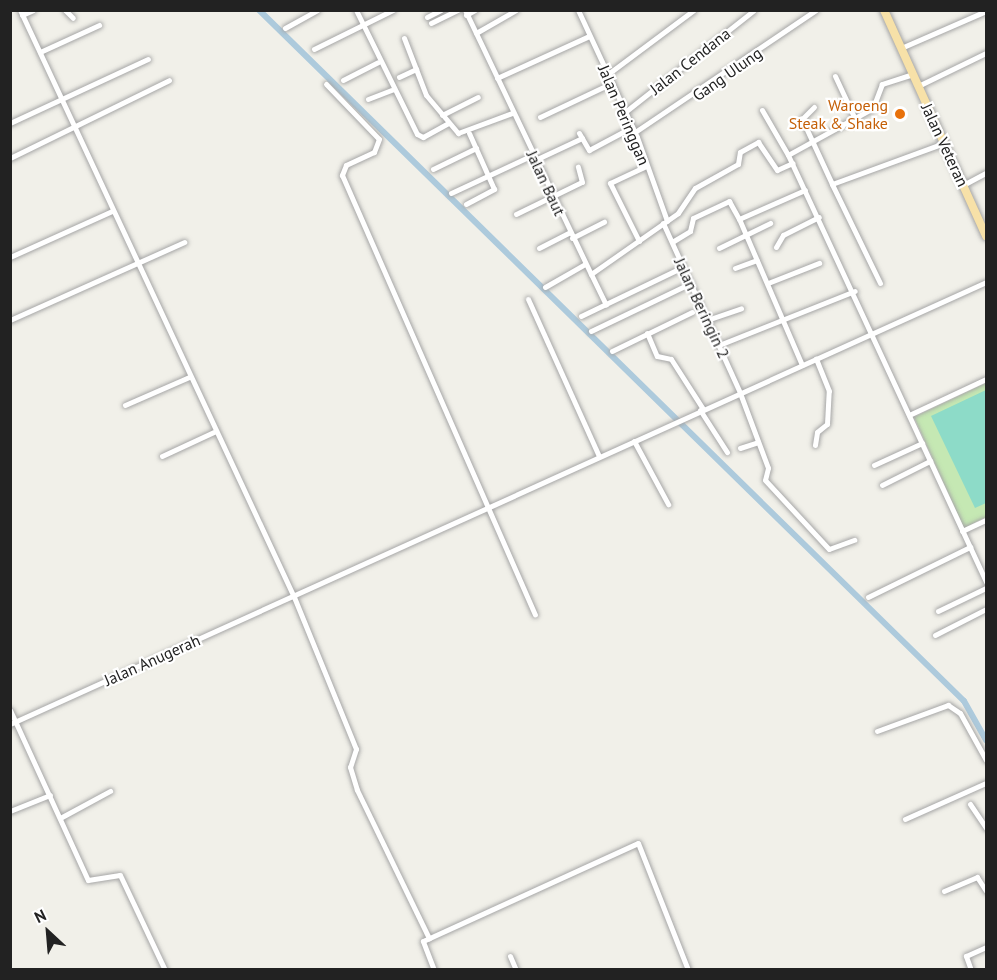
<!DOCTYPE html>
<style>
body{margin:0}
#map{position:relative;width:997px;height:980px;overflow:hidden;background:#f1f0e9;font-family:"PT Sans",sans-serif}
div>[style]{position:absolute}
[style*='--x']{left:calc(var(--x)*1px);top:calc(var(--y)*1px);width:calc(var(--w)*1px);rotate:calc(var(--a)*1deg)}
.grass>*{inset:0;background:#c5e8b3}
.pitch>*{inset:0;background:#8ddbc8}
.canal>*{height:6px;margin:-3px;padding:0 3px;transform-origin:3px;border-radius:3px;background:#adcadc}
.roads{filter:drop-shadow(0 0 2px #a6a6a6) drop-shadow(0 0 2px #a6a6a6)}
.street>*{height:5px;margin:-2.5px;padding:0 2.5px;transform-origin:2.5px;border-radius:2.5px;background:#fff}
.primary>*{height:8px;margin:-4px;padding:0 4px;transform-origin:4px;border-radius:4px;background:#f7e1a8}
.dots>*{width:16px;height:16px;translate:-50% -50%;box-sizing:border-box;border:3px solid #fff;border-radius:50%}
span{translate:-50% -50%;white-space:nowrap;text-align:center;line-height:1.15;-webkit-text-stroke:4.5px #fff;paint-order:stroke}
.street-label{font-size:16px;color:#222}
.food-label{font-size:16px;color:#c56008}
.right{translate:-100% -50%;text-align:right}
.frame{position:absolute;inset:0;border:12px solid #222;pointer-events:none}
.north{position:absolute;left:18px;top:902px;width:60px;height:60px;-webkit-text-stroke:4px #fff;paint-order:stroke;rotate:334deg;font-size:16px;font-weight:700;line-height:24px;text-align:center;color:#222}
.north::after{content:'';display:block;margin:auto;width:21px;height:27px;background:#222;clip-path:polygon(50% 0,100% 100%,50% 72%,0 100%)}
</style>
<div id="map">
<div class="grass">
<div style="clip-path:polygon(986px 383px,986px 517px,964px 528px,914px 417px)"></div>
</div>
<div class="pitch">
<div style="clip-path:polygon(986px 390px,986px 503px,975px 508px,931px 416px)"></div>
</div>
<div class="canal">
<div style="--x:259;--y:10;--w:987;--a:44.43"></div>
<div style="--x:964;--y:701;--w:45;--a:60.6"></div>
</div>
<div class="roads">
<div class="street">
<div style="--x:20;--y:10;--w:648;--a:64.98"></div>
<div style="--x:294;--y:597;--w:164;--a:67.8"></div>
<div style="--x:356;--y:749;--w:19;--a:108"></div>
<div style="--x:350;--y:767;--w:24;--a:73"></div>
<div style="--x:357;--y:790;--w:165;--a:64.1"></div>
<div style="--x:65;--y:10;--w:11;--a:45"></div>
<div style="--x:356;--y:10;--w:138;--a:63.8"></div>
<div style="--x:417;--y:134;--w:7;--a:27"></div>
<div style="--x:423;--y:137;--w:29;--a:-29"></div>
<div style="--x:465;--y:10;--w:293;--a:64.5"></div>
<div style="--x:591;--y:274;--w:106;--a:-35"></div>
<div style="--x:678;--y:213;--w:30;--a:-56"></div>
<div style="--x:695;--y:188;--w:49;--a:-29.2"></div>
<div style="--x:738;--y:164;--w:12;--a:-81"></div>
<div style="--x:740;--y:152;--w:21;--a:-29"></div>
<div style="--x:758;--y:142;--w:34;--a:56"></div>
<div style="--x:777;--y:170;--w:17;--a:-24"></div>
<div style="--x:578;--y:10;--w:140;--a:65.1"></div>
<div style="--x:637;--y:137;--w:89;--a:70.3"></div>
<div style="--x:22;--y:15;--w:12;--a:-24"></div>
<div style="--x:466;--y:15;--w:10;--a:-29"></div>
<div style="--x:427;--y:17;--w:16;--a:-27"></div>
<div style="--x:431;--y:23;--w:30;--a:-26"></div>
<div style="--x:285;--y:28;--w:37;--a:-29"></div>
<div style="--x:476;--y:33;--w:46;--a:-29.9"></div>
<div style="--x:404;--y:38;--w:61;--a:68.9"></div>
<div style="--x:426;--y:95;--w:50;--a:49.9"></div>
<div style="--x:458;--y:133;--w:58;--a:-20.3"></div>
<div style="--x:901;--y:48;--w:93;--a:-23.5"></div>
<div style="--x:314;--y:49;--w:88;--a:-26.3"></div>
<div style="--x:40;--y:52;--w:65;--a:-24.6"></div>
<div style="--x:608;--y:74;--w:107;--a:-36.7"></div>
<div style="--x:913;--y:74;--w:33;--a:162"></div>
<div style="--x:882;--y:84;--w:26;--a:111"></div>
<div style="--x:873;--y:108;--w:97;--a:151.1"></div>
<div style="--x:788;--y:155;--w:471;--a:65.1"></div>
<div style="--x:835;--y:76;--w:45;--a:65.1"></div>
<div style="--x:399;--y:77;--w:19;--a:-25"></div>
<div style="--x:497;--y:78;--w:101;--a:-24.5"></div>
<div style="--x:343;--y:80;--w:39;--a:-27"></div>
<div style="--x:326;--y:84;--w:76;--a:46.1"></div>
<div style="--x:379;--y:139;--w:14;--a:111"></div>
<div style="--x:374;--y:152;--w:31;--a:155"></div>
<div style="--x:346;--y:165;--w:11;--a:112"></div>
<div style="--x:342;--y:175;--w:480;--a:66.3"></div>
<div style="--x:918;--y:86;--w:76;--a:-25.9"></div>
<div style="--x:368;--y:99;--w:25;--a:-21"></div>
<div style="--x:814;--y:107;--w:17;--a:135"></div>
<div style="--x:802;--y:119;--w:72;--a:65.2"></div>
<div style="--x:762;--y:110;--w:52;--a:60"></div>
<div style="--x:625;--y:112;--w:164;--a:-38.3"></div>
<div style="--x:442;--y:115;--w:40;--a:-26.6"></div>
<div style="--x:540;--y:117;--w:80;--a:-25.3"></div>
<div style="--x:10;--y:123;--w:152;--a:-24.9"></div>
<div style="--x:635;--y:132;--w:218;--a:-34"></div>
<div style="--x:579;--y:133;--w:20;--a:60"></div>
<div style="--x:589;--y:150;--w:49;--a:-28.1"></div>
<div style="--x:10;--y:158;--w:177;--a:-26.1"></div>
<div style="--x:535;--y:160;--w:52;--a:-25.1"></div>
<div style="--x:433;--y:169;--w:48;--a:-26"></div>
<div style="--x:963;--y:185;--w:26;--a:-28"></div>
<div style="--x:451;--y:193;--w:90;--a:-24.9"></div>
<div style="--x:466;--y:204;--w:32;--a:-28"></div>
<div style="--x:494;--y:189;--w:61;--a:-114.1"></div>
<div style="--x:516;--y:214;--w:73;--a:-25.9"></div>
<div style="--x:582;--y:182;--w:16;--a:-105"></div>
<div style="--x:663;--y:223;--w:187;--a:65.6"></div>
<div style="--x:740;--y:393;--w:80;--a:69.5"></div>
<div style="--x:768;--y:468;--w:12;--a:104"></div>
<div style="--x:765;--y:480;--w:94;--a:47.2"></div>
<div style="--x:829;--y:549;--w:27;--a:-20"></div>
<div style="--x:572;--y:238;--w:36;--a:-27"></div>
<div style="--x:639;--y:241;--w:65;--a:-116.6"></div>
<div style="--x:610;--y:183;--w:40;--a:-25"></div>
<div style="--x:672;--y:242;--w:21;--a:-31"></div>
<div style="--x:690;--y:231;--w:13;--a:-77"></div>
<div style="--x:693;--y:218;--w:40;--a:-25"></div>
<div style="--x:729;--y:201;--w:21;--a:61"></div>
<div style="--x:776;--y:247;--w:14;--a:-60"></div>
<div style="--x:783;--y:235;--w:40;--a:-26.6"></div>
<div style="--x:539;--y:248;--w:34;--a:-27"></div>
<div style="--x:719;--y:248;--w:57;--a:-26.1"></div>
<div style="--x:10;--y:257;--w:112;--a:-24.3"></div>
<div style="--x:735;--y:268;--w:23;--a:-20"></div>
<div style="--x:591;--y:274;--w:34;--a:64"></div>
<div style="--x:768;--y:283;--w:55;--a:-21.4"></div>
<div style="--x:880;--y:283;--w:110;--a:-115.9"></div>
<div style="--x:832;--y:184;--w:119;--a:-20.1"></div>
<div style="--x:545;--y:287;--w:46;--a:-29.9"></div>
<div style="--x:528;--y:299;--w:172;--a:65.7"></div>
<div style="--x:581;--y:316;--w:113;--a:-25.7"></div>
<div style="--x:10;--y:320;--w:191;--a:-24.1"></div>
<div style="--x:707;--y:320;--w:36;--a:-19"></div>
<div style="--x:591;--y:331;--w:111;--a:-25.6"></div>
<div style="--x:647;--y:333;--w:25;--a:67"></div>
<div style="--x:657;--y:356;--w:14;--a:12"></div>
<div style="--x:671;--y:359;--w:59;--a:57.4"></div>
<div style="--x:719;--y:345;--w:146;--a:-21.7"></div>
<div style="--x:612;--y:351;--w:89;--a:-26"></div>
<div style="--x:802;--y:365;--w:159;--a:-113.3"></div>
<div style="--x:739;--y:219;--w:72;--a:-23.7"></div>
<div style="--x:125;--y:405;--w:70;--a:-23.6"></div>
<div style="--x:700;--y:410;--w:50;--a:57.3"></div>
<div style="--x:909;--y:415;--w:85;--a:-25.1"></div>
<div style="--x:634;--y:441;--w:72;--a:61.6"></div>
<div style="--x:815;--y:445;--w:13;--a:-81"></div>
<div style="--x:817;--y:432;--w:13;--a:-39"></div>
<div style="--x:827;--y:424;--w:33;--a:-87"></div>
<div style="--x:829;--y:391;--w:35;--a:-112"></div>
<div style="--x:740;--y:448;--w:19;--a:-18"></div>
<div style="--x:162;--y:456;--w:57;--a:-24.8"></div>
<div style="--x:874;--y:465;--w:53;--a:-24.6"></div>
<div style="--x:882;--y:485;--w:54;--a:-26.6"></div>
<div style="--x:962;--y:531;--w:26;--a:-25"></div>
<div style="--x:868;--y:597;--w:114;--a:-26.1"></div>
<div style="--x:938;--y:611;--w:53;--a:-25.6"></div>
<div style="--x:935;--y:635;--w:57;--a:-27"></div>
<div style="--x:10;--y:710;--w:187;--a:65.4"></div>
<div style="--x:88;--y:880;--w:32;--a:-9"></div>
<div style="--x:120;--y:875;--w:105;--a:64.7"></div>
<div style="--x:10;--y:724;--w:1071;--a:-24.36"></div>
<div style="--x:877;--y:731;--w:76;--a:-20.1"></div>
<div style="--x:948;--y:705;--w:14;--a:34"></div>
<div style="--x:960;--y:713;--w:54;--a:61"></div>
<div style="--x:970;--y:804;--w:29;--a:56"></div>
<div style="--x:10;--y:811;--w:43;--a:-21.8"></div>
<div style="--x:60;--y:818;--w:57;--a:-28.4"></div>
<div style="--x:905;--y:819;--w:89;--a:-24"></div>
<div style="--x:944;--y:891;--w:36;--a:-23"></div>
<div style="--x:977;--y:877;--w:17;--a:57"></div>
<div style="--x:510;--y:956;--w:15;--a:67"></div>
<div style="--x:434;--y:970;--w:31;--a:-111"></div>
<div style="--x:423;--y:941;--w:236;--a:-24.5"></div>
<div style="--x:638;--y:843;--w:136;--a:68.5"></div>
<div style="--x:971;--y:970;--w:15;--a:-110"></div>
<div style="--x:966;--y:956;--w:22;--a:-24"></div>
</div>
<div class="primary">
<div style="--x:884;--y:10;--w:248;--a:65.7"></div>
</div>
</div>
<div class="dots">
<div style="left:900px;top:114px;background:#e8710a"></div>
</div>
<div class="street-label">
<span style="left:690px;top:61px;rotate:-38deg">Jalan Cendana</span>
<span style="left:727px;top:74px;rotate:-35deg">Gang Ulung</span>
<span style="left:624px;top:115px;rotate:67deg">Jalan Peringgan</span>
<span style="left:945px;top:145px;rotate:65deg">Jalan Veteran</span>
<span style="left:546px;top:183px;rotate:65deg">Jalan Baut</span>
<span style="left:702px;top:308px;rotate:65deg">Jalan Beringin 2</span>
<span style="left:152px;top:660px;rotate:-24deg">Jalan Anugerah</span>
</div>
<div class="food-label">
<span class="right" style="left:888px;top:114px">Waroeng<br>Steak &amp; Shake</span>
</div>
<div class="frame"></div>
<div class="north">N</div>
</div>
